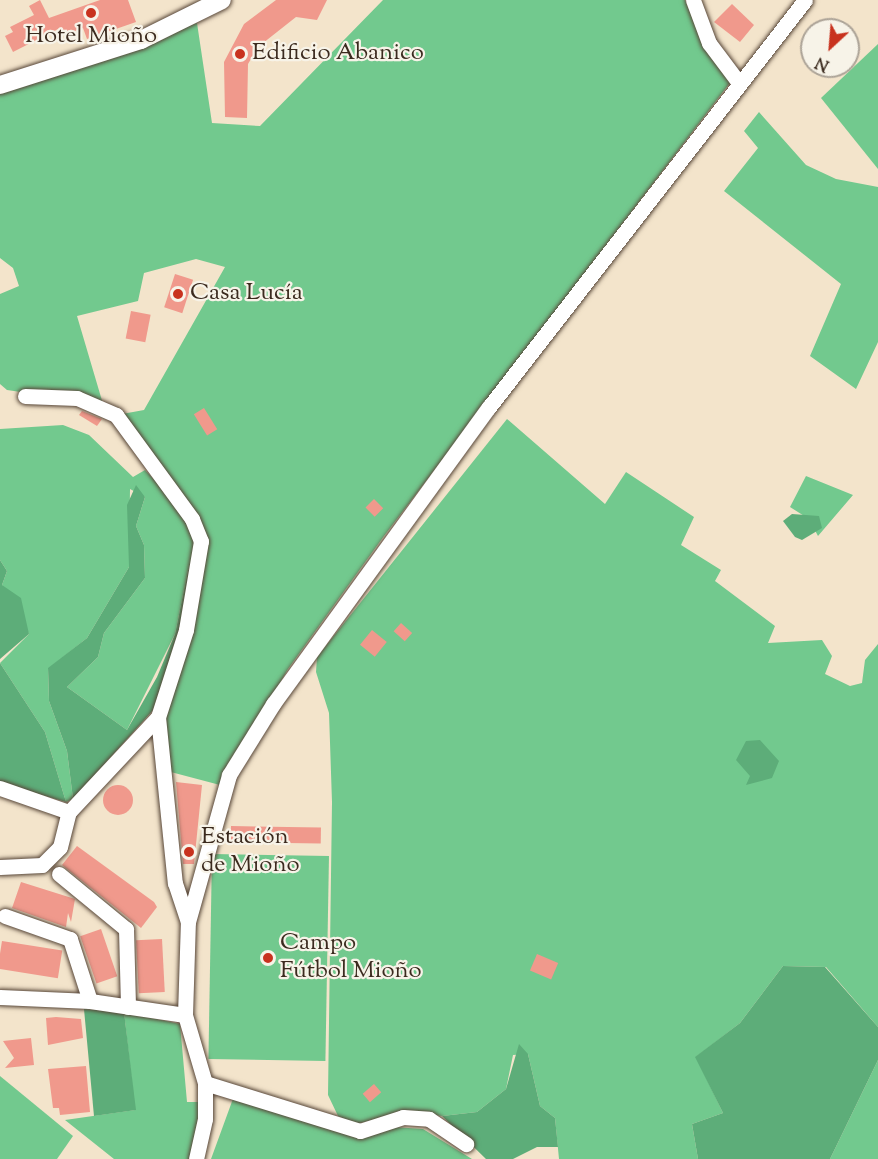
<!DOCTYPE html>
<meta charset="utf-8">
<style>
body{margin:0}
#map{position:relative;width:878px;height:1159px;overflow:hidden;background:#f3e4cb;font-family:"Sorts Mill Goudy",serif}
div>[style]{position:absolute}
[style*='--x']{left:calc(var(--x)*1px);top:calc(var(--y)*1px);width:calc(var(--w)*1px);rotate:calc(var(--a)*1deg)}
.green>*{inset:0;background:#72c98e;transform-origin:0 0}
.forest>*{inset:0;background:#5dad79}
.building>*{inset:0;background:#f0998c;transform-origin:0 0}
.round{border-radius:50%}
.roads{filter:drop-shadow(0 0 2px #574638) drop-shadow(0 0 2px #574638)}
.minor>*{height:15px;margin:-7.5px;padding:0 7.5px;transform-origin:7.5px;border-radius:7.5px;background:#fff}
.tertiary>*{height:18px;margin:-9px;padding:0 9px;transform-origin:9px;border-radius:9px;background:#fff}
.dots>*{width:16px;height:16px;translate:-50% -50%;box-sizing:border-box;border:3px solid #f7f3e8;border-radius:50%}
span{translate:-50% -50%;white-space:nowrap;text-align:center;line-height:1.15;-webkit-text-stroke:4.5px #f7f3e8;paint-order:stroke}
.poi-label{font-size:24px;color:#3b2a1e}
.left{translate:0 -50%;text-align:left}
.north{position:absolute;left:800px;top:18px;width:60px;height:60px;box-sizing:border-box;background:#f7f3e8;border:2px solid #aca397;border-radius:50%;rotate:206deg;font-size:16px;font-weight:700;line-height:24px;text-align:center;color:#3b2a1e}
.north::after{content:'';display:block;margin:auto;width:21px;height:27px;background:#c8321e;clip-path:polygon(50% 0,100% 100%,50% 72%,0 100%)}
</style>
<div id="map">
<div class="green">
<div style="clip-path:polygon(383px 0,685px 0,701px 39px,732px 80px,384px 536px,288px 669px,220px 785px,167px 771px,165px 715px,205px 547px,122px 414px,144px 410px,225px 267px,196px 259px,144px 273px,138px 301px,77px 316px,103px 404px,7px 390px,0 384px,0 294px,19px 286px,13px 268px,0 258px,0 93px,197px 23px,212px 123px,260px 126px)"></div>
<div style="clip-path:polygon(878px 44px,878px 169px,821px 98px)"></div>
<div style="clip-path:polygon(759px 112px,806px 165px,836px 179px,878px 187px,878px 342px,856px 389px,810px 356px,841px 284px,724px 191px,758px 148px,744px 131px)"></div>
<div style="clip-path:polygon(507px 419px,605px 504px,626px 472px,694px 517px,681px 545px,721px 570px,715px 581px,775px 626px,768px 643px,822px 640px,832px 656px,825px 674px,850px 686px,862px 683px,865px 660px,878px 644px,878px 1027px,826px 967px,783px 966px,740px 1023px,696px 1057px,723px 1113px,692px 1124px,698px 1159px,559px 1159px,555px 1118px,540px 1106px,528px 1054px,513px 1055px,506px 1089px,477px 1112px,442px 1116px,411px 1112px,355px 1124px,338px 1116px,328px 1095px,332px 802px,329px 713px,316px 672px,317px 657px)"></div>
<div style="clip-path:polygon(63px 425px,89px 435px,133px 477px,145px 470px,183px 510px,196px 539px,194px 566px,188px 570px,175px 634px,127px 730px,67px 687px,98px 657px,104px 633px,145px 578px,144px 545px,136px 526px,145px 497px,130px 489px,129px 567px,87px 638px,48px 669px,49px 701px,67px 751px,73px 799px,66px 802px,45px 732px,0 663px,29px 634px,2px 585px,7px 571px,0 560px,0 429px)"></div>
<div style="clip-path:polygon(806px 476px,853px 495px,818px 536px,809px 519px,790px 507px)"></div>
<div style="left:212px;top:854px;width:117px;height:205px;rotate:1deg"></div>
<div style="clip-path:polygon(124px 1012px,180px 1024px,187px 1102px,201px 1102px,190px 1159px,114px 1159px,65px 1120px,135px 1110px)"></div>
<div style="clip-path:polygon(878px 1060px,878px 1159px,830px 1159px)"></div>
<div style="clip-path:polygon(0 1076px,73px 1136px,57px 1159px,0 1159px)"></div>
<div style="clip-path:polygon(234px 1096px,319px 1122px,423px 1129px,472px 1159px,211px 1159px)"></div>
</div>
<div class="forest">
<div style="clip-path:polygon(136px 485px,145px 497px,136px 526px,144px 545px,145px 578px,104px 633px,98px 657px,67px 687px,127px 730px,157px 677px,175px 634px,188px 570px,194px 566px,183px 629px,154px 709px,73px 799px,67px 751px,49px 701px,48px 668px,87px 638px,129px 567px,127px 505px)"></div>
<div style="clip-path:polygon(792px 514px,819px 516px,822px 528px,802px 540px,795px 537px,783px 521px)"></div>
<div style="clip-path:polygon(0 560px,7px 571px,2px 585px,21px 598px,29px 634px,0 659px)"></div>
<div style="clip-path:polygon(0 663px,45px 732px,66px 802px,0 783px)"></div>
<div style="clip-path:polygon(760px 740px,779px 761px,772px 778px,746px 785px,750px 776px,736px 760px,746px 741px)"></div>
<div style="clip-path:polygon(783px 966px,825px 967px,878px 1027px,878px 1060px,830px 1159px,698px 1159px,692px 1124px,723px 1113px,695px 1057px,740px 1023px)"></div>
<div style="clip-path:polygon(84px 1009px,124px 1012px,136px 1110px,94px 1116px)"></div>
<div style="clip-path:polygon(519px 1044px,528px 1054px,540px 1106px,555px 1118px,558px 1147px,537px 1147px,513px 1159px,486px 1159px,442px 1116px,477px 1112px,506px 1089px)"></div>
</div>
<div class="building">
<div style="clip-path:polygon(40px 0,49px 18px,100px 0,128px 0,136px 22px,87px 39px,83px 28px,64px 35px,62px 27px,13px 52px,5px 36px,13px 32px,10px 27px,34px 15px,29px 6px)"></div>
<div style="clip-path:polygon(276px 0,327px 0,317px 20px,296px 17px,258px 47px,248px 64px,247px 118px,225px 117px,224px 62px,244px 24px)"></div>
<div style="clip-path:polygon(732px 4px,754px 25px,740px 42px,714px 22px)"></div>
<div style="left:175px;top:274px;width:19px;height:35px;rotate:18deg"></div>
<div style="left:131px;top:311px;width:20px;height:28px;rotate:11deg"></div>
<div style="left:204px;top:408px;width:25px;height:12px;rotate:58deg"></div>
<div style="clip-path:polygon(82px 411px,102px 419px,97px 426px,79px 415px)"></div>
<div style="left:374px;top:499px;width:13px;height:12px;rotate:45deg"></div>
<div style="left:401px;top:623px;width:15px;height:11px;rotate:42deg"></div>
<div style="left:372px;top:630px;width:19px;height:19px;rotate:39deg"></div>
<div style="clip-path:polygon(176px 782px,202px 785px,194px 864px,183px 864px)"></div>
<div class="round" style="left:103px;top:785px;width:30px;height:30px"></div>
<div style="left:231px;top:826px;width:90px;height:16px;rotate:1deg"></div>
<div style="clip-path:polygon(77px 846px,154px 902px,157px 907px,141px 928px,62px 865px)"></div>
<div style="clip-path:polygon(21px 882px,75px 899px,71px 922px,68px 913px,66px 927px,12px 908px)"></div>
<div style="left:101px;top:929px;width:50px;height:22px;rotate:71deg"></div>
<div style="left:162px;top:939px;width:53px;height:26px;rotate:87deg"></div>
<div style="left:2px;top:941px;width:61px;height:28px;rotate:9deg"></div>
<div style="left:537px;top:954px;width:23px;height:18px;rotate:23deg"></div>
<div style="clip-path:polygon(56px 1017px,81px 1019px,83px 1038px,48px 1045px,46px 1018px)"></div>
<div style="clip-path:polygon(31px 1038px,34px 1065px,5px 1068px,14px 1058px,3px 1041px)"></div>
<div style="clip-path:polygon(86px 1066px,90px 1112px,60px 1115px,59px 1108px,53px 1108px,48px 1069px)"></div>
<div style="left:374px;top:1084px;width:11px;height:15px;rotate:49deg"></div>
</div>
<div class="roads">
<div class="minor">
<div style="--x:693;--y:0;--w:46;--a:69.6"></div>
<div style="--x:709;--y:43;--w:50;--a:53.1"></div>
<div style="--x:25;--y:396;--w:52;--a:2.2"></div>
<div style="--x:77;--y:398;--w:43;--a:23.6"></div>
<div style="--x:116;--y:415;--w:129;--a:53.8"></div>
<div style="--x:192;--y:519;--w:24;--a:68"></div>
<div style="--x:201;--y:541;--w:90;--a:99.6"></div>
<div style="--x:186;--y:630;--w:91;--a:107.8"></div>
<div style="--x:158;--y:717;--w:167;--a:84.2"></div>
<div style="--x:175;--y:883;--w:41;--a:71.6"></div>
<div style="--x:0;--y:788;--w:73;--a:19.2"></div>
<div style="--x:0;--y:867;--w:42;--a:-2.7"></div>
<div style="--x:42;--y:865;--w:25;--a:-45"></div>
<div style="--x:60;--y:847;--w:36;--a:-76"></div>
<div style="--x:69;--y:812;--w:130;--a:-46.9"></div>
<div style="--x:59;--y:874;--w:87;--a:39.4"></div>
<div style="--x:126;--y:929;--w:78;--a:88.5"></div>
<div style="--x:5;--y:916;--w:69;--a:19.5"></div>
<div style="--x:70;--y:939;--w:65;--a:72.1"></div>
<div style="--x:0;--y:997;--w:90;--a:2.5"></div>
<div style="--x:90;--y:1001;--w:96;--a:8.4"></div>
<div style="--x:205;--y:1083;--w:162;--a:17.2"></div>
<div style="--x:360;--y:1131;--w:45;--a:-18"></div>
<div style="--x:403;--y:1117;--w:26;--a:4"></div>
<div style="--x:429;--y:1119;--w:45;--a:34"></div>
<div style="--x:196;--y:1159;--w:41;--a:-77.3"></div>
<div style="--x:205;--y:1119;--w:36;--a:-90"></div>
<div style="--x:205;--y:1083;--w:71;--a:-106.4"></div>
<div style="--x:185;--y:1015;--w:93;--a:-88.2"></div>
<div style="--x:188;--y:922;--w:153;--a:-74.4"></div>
<div style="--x:229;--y:775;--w:84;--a:-58.2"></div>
<div style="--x:273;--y:704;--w:367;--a:-54"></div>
<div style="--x:489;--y:407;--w:515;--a:-52.17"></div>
</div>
<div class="tertiary">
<div style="--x:0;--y:85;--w:148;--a:-17.7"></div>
<div style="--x:141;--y:40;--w:90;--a:-26.3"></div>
</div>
</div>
<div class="dots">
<div style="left:91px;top:13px;background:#c8321e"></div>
<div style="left:240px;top:54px;background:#c8321e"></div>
<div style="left:178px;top:294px;background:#c8321e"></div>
<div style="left:189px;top:852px;background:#c8321e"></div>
<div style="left:268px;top:958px;background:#c8321e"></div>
</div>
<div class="poi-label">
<span style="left:91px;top:37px">Hotel Mioño</span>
<span class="left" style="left:252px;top:54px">Edificio Abanico</span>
<span class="left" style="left:190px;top:294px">Casa Lucía</span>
<span class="left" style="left:201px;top:852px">Estación<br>de Mioño</span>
<span class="left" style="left:280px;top:958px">Campo<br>Fútbol Mioño</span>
</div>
<div class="north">N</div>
</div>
